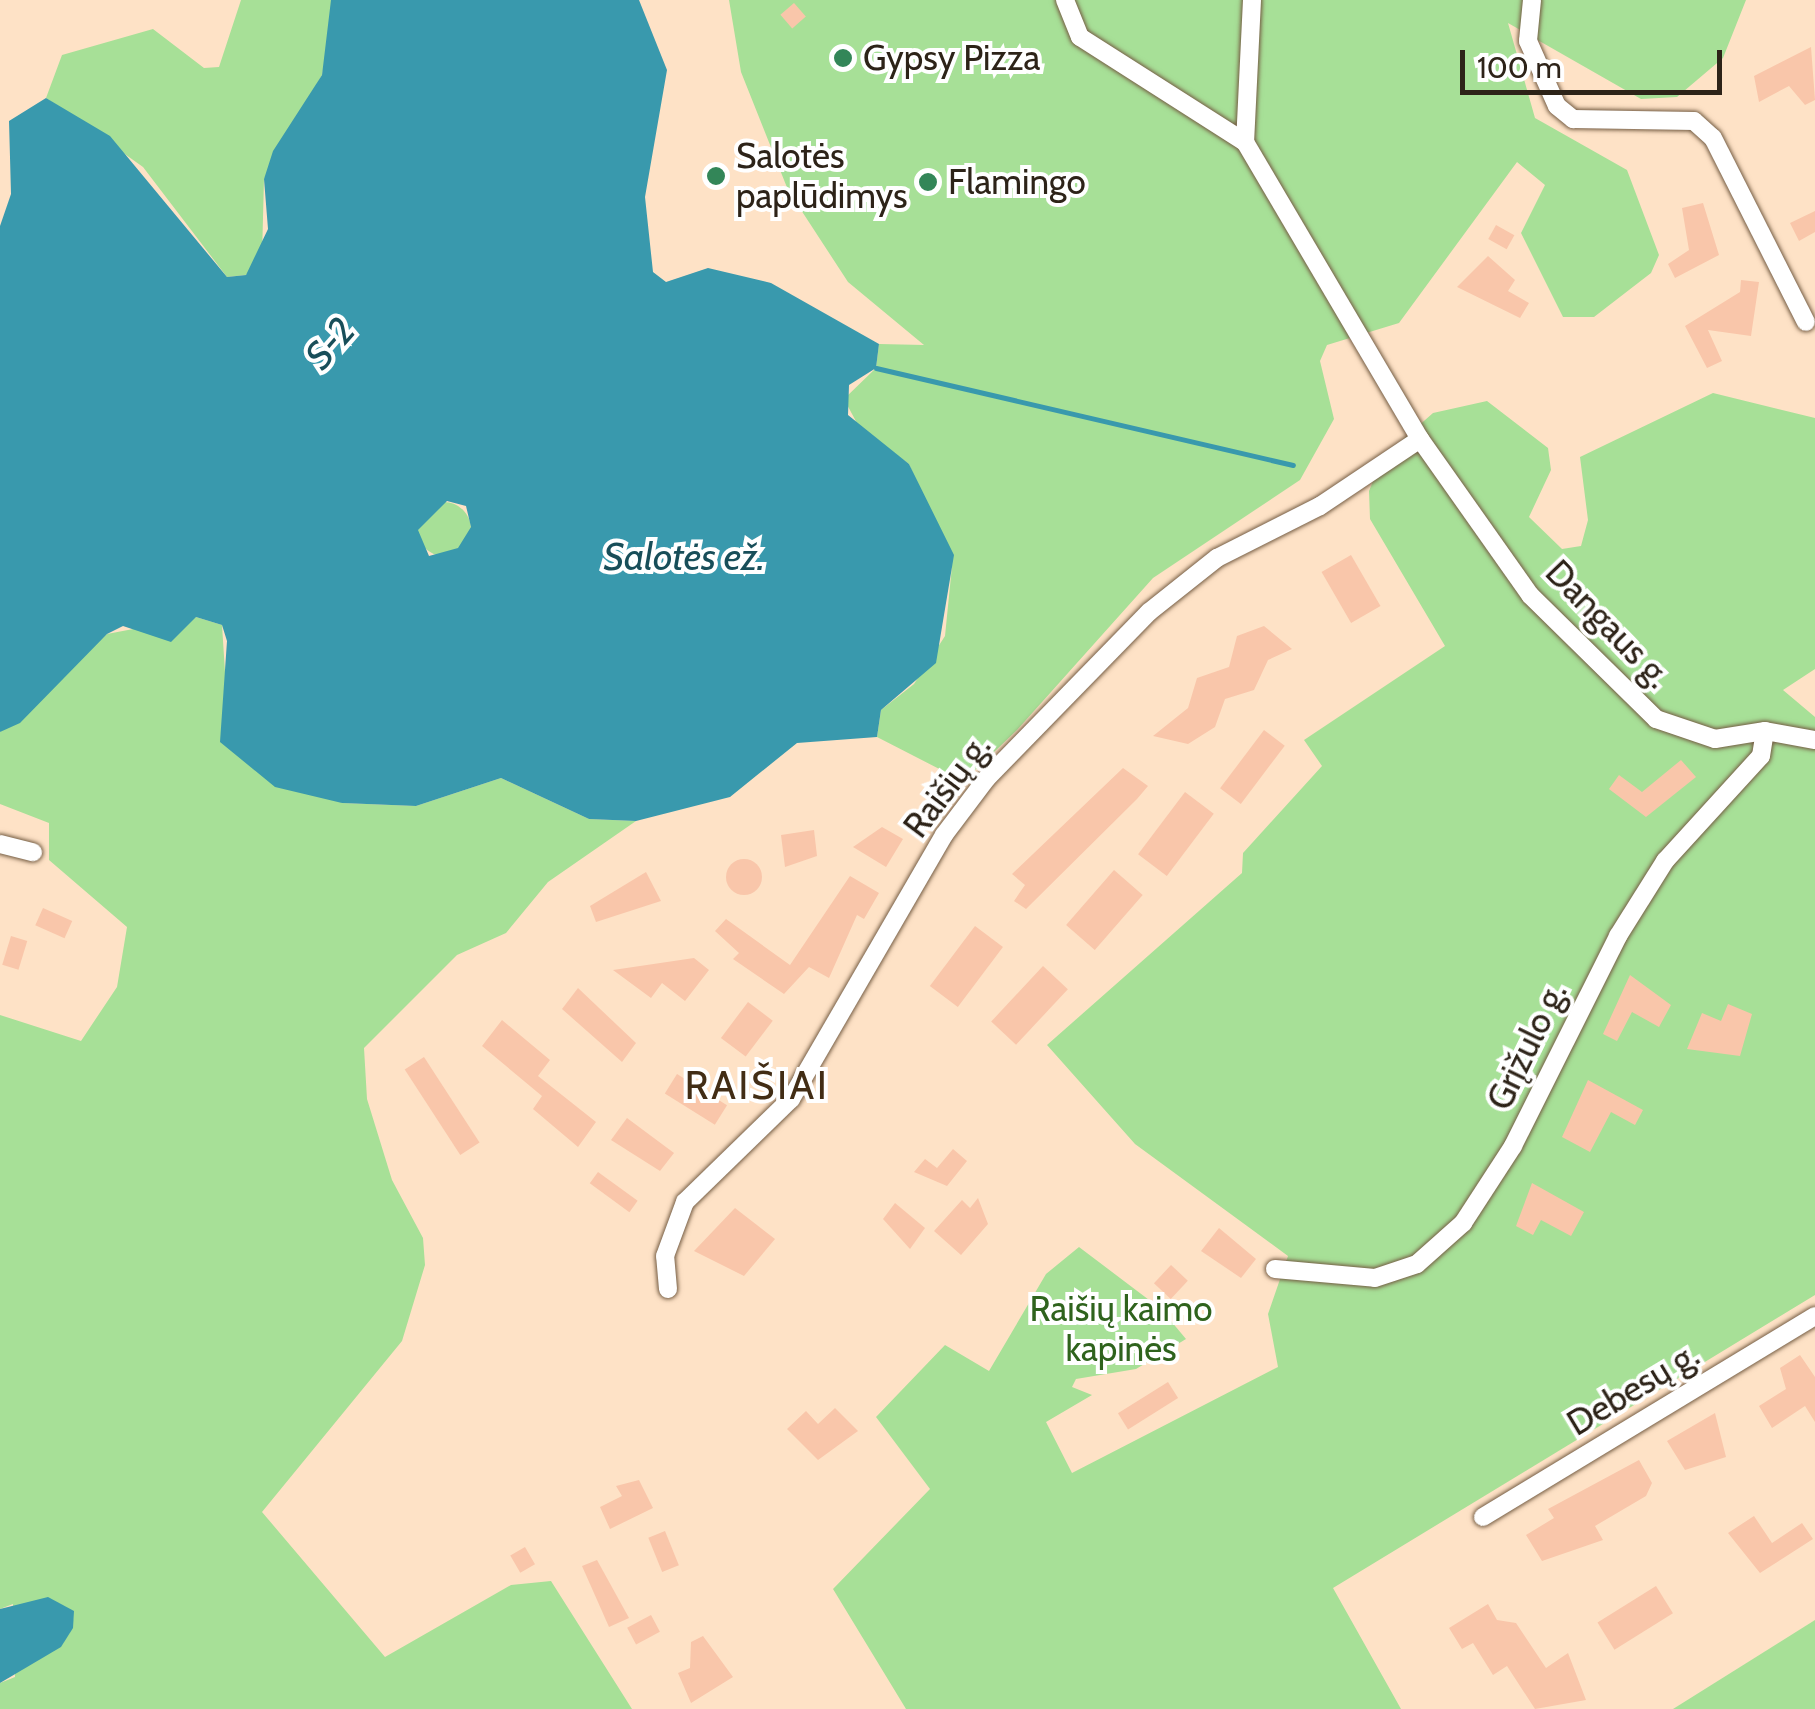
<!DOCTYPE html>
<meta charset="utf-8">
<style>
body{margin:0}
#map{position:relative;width:1815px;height:1709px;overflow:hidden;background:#fee2c6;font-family:Cabin,sans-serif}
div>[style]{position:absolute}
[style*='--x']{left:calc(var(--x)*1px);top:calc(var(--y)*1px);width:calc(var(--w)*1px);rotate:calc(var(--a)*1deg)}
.green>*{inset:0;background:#a7e097}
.round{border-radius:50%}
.water>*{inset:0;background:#3999ad}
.stream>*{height:5px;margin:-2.5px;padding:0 2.5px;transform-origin:2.5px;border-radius:2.5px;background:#3999ad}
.building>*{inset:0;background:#f9c6aa;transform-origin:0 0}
.roads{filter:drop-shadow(0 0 2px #755d44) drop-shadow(0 0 2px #755d44)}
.minor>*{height:18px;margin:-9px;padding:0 9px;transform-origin:9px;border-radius:9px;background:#fff}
.dots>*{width:28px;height:28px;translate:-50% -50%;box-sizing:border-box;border:5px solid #fff;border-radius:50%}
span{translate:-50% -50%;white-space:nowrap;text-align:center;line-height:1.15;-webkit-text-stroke:8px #fff;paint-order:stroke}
.poi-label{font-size:35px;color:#2d2318}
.left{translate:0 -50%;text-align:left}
.street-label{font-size:35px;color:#2d2318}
.park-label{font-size:35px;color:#2f631d}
.water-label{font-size:38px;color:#184e59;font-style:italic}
.quarter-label{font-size:40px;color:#422d15;letter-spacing:2.5px}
.scale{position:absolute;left:1460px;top:50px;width:262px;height:45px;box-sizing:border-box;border:5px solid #2d2318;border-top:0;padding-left:12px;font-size:30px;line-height:35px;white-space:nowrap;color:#2d2318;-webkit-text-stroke:8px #fff;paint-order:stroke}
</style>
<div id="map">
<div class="green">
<div style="clip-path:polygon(241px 0,331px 0,333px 21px,322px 75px,264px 179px,262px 257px,246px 275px,227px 277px,143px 167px,46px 98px,62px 55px,153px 29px,204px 68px,219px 67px)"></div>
<div style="clip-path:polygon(729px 0,1746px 0,1723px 58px,1677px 97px,1641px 99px,1508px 23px,1535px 118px,1627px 170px,1659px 255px,1651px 273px,1594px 317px,1563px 317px,1521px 233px,1545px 185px,1517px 162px,1399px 323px,1327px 345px,1320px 361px,1334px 419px,1300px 480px,1153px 578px,1017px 730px,970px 775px,951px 775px,877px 737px,881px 710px,914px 684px,945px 636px,952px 566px,909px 464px,859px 427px,844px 399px,876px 368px,879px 344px,924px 345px,848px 282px,788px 190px,741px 72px)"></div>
<div style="clip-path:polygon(1713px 393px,1815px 418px,1815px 669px,1783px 690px,1815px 717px,1815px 1295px,1333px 1588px,1401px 1709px,906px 1709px,833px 1589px,930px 1489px,876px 1417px,945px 1345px,989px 1371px,1046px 1274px,1079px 1247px,1161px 1309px,1186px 1339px,1136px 1369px,1076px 1379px,1072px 1387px,1092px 1395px,1046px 1422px,1072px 1473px,1278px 1367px,1268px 1314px,1288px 1256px,1135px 1144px,1047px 1045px,1242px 873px,1243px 853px,1322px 766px,1304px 740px,1445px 646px,1370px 519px,1369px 491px,1383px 457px,1433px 413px,1487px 401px,1548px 448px,1551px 470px,1529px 517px,1562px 549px,1581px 546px,1588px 520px,1580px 457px)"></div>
<div class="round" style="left:417px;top:502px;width:54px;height:54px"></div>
<div style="clip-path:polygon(196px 617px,222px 625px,225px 672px,342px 803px,416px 806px,501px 778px,589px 819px,636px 821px,548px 882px,506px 933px,457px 955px,364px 1048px,367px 1099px,392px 1180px,423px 1238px,425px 1265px,402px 1341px,262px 1512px,385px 1657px,511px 1585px,551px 1581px,632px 1709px,0 1709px,0 1683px,15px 1677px,13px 1604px,0 1609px,0 1015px,81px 1041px,117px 987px,127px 927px,49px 860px,49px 823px,0 804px,0 732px,107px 634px)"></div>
<div style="clip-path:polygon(1815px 1620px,1815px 1709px,1673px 1709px)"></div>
</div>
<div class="water">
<div style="clip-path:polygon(evenodd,331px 0,639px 0,667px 70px,645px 197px,653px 272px,666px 282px,708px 268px,771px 283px,879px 344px,876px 368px,849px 385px,848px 415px,909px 464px,954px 555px,936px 663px,881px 710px,877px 737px,797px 743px,730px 797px,636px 821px,589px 819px,501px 778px,416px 806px,342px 803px,275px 787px,220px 742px,227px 641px,222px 625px,196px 617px,171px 642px,123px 626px,107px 634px,20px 723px,0 732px,0 226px,11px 194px,9px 121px,46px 98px,110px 136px,227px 277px,246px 275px,268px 229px,264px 179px,273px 151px,322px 75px,331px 0,447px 501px,466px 506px,471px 527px,458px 548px,429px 556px,418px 530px,447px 501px)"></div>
<div style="clip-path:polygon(48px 1597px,74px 1611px,73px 1628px,61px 1647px,0 1683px,0 1609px)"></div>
</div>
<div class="stream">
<div style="--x:876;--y:368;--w:428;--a:13.1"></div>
</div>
<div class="building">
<div style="left:794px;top:3px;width:18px;height:18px;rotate:49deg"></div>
<div style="clip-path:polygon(1811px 47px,1815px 100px,1805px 105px,1789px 86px,1759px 102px,1754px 76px)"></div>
<div style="clip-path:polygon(1703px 203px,1719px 255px,1675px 278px,1668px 264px,1689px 250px,1682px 208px)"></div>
<div style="clip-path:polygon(1815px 211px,1815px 232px,1799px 241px,1790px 223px)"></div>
<div style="left:1496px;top:225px;width:21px;height:16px;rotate:29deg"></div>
<div style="clip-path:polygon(1488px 256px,1515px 280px,1508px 291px,1529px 303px,1520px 318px,1457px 287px)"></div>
<div style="clip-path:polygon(1741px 280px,1759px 282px,1751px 336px,1708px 330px,1722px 361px,1707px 368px,1685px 326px,1740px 292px)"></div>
<div style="left:1351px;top:555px;width:59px;height:34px;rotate:60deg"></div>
<div style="clip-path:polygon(1264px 626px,1292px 649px,1268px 660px,1254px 690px,1225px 699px,1215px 727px,1188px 744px,1153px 736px,1188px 708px,1197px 678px,1229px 667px,1237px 636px)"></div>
<div style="left:1264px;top:730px;width:26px;height:73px;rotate:37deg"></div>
<div style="clip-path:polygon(1681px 760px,1696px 777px,1646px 817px,1609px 789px,1619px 775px,1642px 792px)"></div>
<div style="clip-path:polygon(1123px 768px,1148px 786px,1137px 799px,1026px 909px,1014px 901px,1025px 885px,1012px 874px)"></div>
<div style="left:1185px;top:792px;width:36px;height:78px;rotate:37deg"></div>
<div style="clip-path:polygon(882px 827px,903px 839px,886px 867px,853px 847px)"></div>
<div style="clip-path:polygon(814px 830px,817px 856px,785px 867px,781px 835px)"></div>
<div class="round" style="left:726px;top:859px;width:36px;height:36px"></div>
<div style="left:1114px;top:870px;width:38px;height:73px;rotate:41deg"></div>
<div style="clip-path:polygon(646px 872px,661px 901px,596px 922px,590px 906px)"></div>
<div style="clip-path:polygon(850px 876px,879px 893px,864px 919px,857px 915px,829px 978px,809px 967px,784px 994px,733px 959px,739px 953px,715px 931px,726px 919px,790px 965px)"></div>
<div style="left:43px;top:908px;width:32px;height:19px;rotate:24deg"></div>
<div style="left:975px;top:926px;width:35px;height:75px;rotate:37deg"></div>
<div style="left:11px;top:936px;width:17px;height:30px;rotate:17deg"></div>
<div style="clip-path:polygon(694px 958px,709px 970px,685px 1001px,662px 983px,651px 998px,613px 970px)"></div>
<div style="left:1043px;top:966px;width:34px;height:76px;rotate:43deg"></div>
<div style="clip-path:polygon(1630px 975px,1671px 1005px,1659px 1027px,1632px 1012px,1617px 1041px,1603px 1034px)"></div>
<div style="clip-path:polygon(578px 988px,636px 1043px,622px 1062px,562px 1009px)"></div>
<div style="left:748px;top:1002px;width:31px;height:45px;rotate:37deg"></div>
<div style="clip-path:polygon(1728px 1004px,1752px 1014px,1740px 1056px,1687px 1049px,1702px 1013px,1721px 1021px)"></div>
<div style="clip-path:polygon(502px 1020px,550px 1060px,538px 1076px,596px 1122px,578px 1147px,533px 1109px,542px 1096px,482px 1046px)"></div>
<div style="left:424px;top:1057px;width:102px;height:23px;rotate:57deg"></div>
<div style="left:677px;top:1074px;width:59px;height:23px;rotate:32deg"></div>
<div style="clip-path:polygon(1588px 1080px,1643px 1110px,1635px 1125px,1611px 1112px,1590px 1152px,1562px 1137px)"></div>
<div style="clip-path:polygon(627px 1118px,674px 1153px,660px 1171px,611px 1140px)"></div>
<div style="clip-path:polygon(953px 1149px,967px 1161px,947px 1186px,914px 1172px,925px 1159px,937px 1168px)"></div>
<div style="left:598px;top:1172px;width:49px;height:14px;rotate:36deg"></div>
<div style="clip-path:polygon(1532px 1183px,1584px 1212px,1571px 1236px,1541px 1220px,1533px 1235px,1516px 1226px)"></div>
<div style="clip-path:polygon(978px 1198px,988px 1224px,961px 1255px,934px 1231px,962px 1200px,970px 1208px)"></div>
<div style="clip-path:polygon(895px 1203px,925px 1228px,910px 1249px,883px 1219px)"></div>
<div style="clip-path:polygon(735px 1208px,775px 1239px,744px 1276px,694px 1251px)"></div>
<div style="clip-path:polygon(1219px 1228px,1256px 1259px,1241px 1278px,1201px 1251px)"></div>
<div style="left:1171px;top:1265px;width:23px;height:25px;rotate:43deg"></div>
<div style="clip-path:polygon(1800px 1355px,1815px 1377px,1815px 1422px,1805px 1406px,1772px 1428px,1759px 1406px,1786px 1389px,1780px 1368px)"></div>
<div style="left:1168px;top:1382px;width:19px;height:59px;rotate:58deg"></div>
<div style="clip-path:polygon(835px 1408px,858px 1431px,818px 1460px,787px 1429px,806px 1411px,818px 1424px)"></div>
<div style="clip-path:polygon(1715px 1413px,1726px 1457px,1685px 1470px,1667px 1441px)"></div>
<div style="clip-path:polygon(1639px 1460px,1652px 1483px,1646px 1496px,1595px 1526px,1603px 1540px,1542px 1561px,1526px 1535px,1554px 1518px,1548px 1509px)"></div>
<div style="clip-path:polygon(639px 1480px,653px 1508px,610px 1529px,600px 1507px,622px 1496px,616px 1486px)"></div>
<div style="clip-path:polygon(1754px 1516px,1772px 1543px,1802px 1523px,1813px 1539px,1760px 1573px,1728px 1533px)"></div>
<div style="left:665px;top:1531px;width:37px;height:18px;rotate:68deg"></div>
<div style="left:525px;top:1547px;width:20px;height:17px;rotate:60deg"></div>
<div style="clip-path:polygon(597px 1560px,629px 1618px,609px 1627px,582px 1566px)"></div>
<div style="left:1656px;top:1586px;width:32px;height:69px;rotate:58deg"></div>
<div style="clip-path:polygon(1488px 1604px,1497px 1620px,1516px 1623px,1546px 1668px,1568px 1653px,1586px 1700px,1535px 1709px,1507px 1666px,1493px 1675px,1473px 1643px,1462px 1649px,1449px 1628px)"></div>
<div style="left:651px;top:1615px;width:19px;height:27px;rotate:62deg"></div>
<div style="clip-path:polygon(703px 1636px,733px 1677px,691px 1703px,678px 1673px,690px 1668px,691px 1642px)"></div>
</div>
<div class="roads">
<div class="minor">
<div style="--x:1065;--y:0;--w:40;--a:68"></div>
<div style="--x:1080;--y:37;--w:196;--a:32.5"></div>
<div style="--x:1252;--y:0;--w:142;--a:92.8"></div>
<div style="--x:1245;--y:142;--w:345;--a:59.5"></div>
<div style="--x:1420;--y:439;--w:191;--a:54.8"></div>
<div style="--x:1530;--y:595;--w:177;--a:44.5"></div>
<div style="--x:1656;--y:719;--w:62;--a:18.7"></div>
<div style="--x:1715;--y:739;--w:51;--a:-9.1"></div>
<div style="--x:1765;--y:731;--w:51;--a:10.2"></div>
<div style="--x:1532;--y:0;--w:41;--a:95.6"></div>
<div style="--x:1528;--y:41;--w:71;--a:66"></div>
<div style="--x:1557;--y:106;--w:21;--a:39"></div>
<div style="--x:1573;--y:119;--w:121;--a:0.9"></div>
<div style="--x:1694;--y:121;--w:25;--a:42"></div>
<div style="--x:1713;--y:138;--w:206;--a:63.2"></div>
<div style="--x:0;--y:844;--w:34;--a:14"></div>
<div style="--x:1275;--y:1269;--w:100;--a:5.1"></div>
<div style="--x:1375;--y:1278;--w:44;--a:-18.4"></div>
<div style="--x:1417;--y:1264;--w:62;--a:-41.7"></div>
<div style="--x:1463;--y:1223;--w:92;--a:-57"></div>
<div style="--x:1513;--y:1146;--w:235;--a:-63.4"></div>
<div style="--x:1618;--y:936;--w:89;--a:-57.9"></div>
<div style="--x:1665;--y:861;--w:142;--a:-47.6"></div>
<div style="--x:1761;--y:756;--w:25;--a:-81"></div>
<div style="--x:668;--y:1289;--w:33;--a:-95"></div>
<div style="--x:665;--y:1256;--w:58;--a:-69.7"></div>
<div style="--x:685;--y:1202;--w:148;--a:-44.2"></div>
<div style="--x:791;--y:1099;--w:305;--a:-59.9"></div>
<div style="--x:944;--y:835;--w:71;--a:-53"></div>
<div style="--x:987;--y:778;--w:232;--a:-45.7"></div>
<div style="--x:1149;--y:612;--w:87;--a:-38.5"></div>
<div style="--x:1217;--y:558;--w:115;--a:-26.8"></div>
<div style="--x:1320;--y:506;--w:120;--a:-33.8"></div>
<div style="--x:1483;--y:1517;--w:388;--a:-31.2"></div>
</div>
</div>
<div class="dots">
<div style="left:843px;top:58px;background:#338658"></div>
<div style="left:716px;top:176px;background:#338658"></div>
<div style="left:928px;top:182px;background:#338658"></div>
</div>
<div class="poi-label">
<span class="left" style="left:863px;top:58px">Gypsy Pizza</span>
<span class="left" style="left:736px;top:176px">Salotės<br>paplūdimys</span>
<span class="left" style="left:948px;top:182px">Flamingo</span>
</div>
<div class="street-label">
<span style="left:1608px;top:624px;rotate:46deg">Dangaus g.</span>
<span style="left:947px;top:786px;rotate:-53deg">Raišių g.</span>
<span style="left:1527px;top:1046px;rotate:-64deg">Grįžulo g.</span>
<span style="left:1633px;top:1389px;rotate:-31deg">Debesų g.</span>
</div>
<div class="park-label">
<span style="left:1121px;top:1329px">Raišių kaimo<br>kapinės</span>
</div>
<div class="water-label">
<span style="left:330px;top:343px;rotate:-49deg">S-2</span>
<span style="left:684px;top:557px">Salotės ež.</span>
</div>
<div class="quarter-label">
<span style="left:757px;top:1085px">RAIŠIAI</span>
</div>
<div class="scale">100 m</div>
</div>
